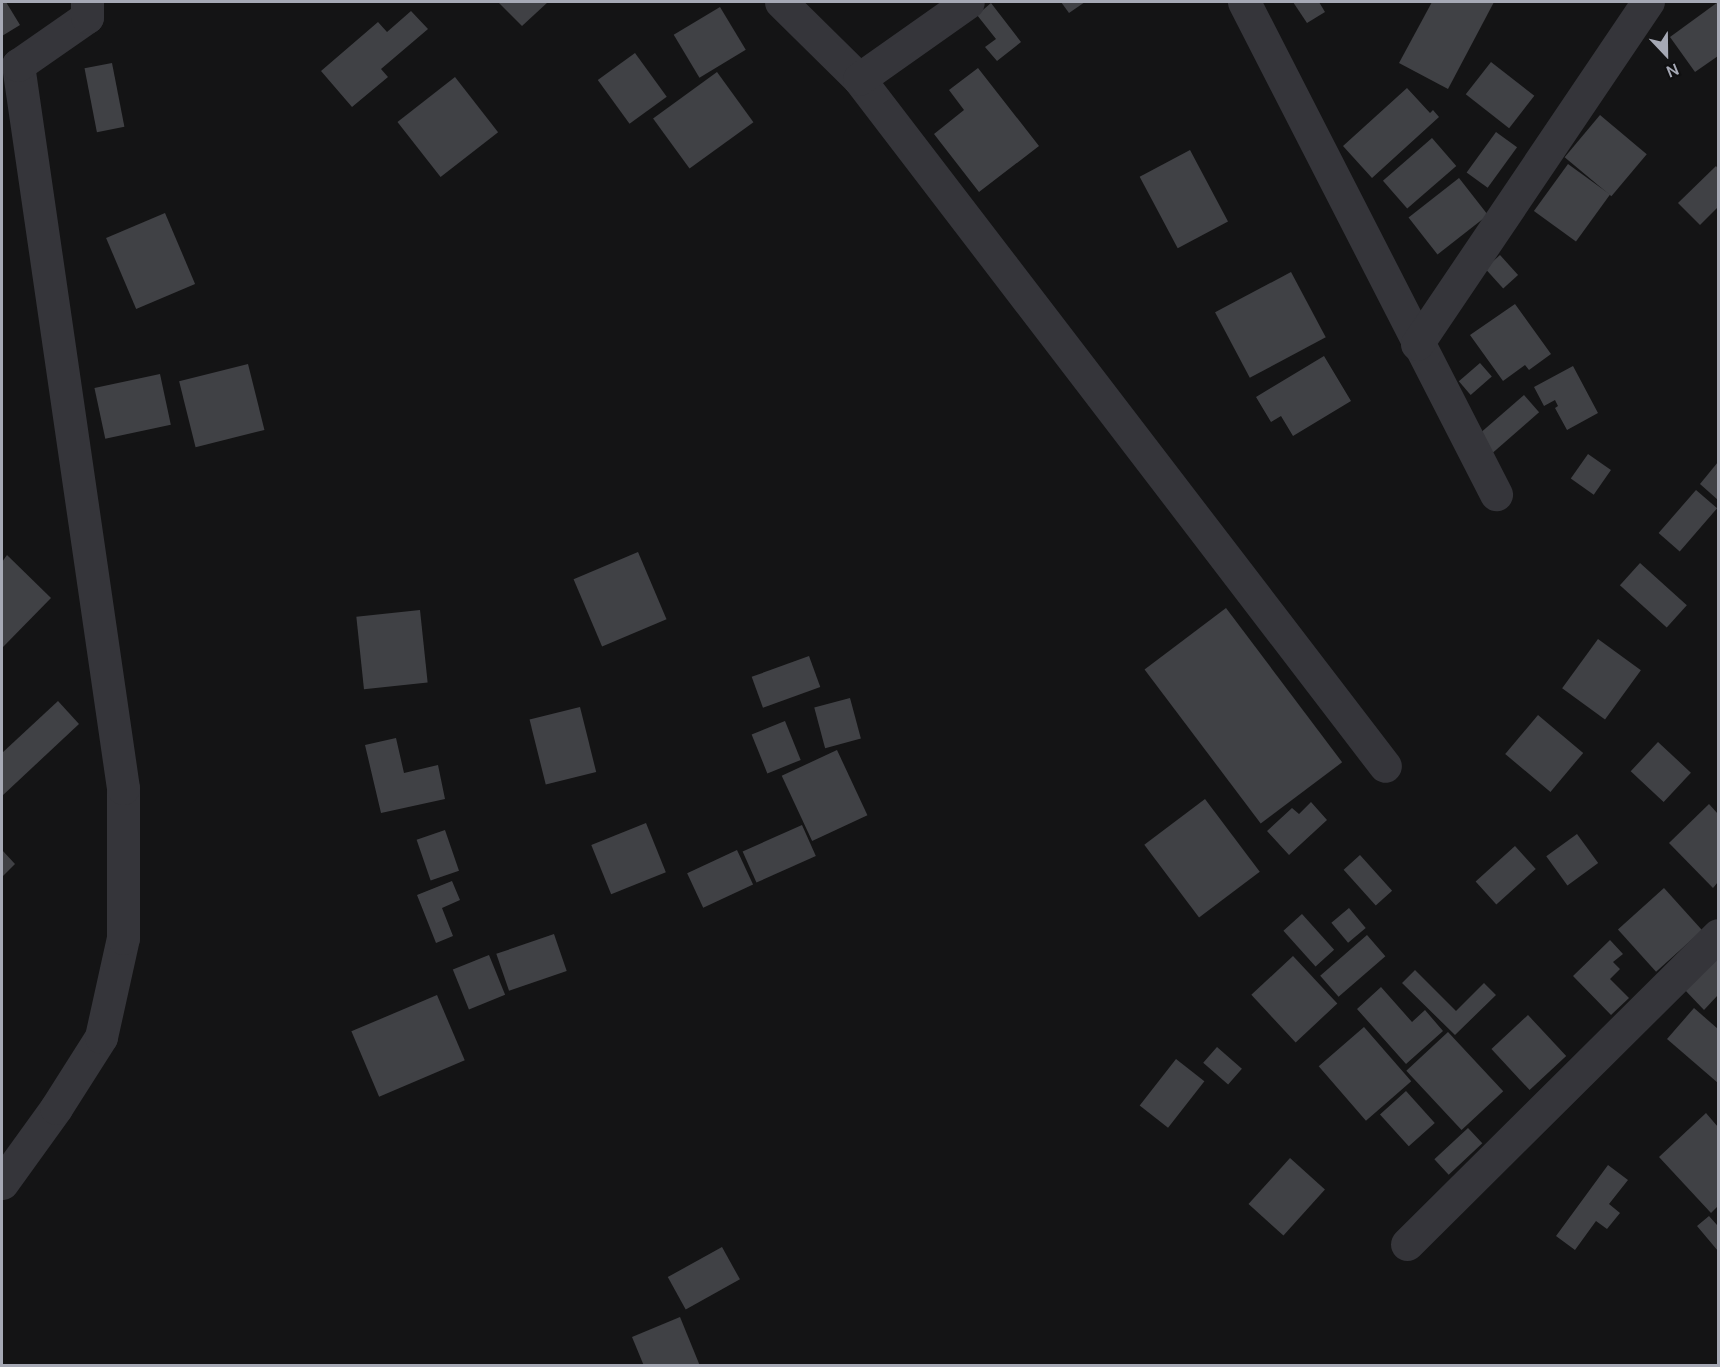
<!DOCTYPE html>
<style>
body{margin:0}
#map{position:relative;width:1720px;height:1367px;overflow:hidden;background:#141415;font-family:Manrope,sans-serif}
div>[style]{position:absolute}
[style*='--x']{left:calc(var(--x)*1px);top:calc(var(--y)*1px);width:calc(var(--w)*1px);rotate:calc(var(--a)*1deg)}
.building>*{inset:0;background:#404145;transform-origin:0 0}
.minor>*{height:33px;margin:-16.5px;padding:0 16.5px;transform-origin:16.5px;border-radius:16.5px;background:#35353a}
span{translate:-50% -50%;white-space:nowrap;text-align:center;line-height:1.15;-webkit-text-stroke:4.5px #0f0f10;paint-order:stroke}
.frame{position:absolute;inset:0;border:3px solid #a6a9b5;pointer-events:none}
.north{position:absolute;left:1636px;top:24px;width:60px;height:60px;-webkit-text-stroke:4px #0f0f10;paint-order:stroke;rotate:158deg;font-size:16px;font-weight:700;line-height:24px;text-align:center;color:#a6a9b5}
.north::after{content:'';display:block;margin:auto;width:21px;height:27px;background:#a6a9b5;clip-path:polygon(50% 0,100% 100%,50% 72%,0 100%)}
</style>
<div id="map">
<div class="building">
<div style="clip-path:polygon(2px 2px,6px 2px,20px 25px,2px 36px)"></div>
<div style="clip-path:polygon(498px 2px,548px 2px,522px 26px)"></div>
<div style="clip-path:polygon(1061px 2px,1085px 2px,1069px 13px)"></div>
<div style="clip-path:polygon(1293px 2px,1319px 2px,1325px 12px,1307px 23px)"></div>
<div style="clip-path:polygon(1432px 2px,1494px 2px,1448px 89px,1399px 63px)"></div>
<div style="clip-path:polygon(1718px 2px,1718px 56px,1695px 72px,1670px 37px)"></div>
<div style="clip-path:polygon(991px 3px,1021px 42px,997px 61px,985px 47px,996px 39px,977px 15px)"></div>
<div style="left:720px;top:7px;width:50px;height:54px;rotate:59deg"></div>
<div style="clip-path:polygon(411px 11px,428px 29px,381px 69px,388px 77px,352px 107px,321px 71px,378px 22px,387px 32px)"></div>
<div style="left:635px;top:53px;width:54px;height:46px;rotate:54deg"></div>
<div style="left:1491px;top:62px;width:55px;height:41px;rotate:38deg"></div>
<div style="left:112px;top:63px;width:65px;height:28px;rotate:79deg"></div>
<div style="clip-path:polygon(978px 68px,1039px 146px,979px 192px,934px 134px,964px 110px,949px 90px)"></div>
<div style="left:717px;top:72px;width:62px;height:79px;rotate:54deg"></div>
<div style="left:455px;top:77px;width:70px;height:73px;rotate:52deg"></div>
<div style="clip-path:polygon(1407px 88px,1430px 113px,1433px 110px,1439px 117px,1372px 178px,1343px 146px)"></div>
<div style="left:1600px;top:115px;width:61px;height:55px;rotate:40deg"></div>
<div style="left:1496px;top:132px;width:26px;height:50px;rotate:36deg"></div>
<div style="left:1432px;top:138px;width:37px;height:65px;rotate:49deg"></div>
<div style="left:1190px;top:150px;width:81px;height:57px;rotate:62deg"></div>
<div style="left:1568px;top:164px;width:52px;height:58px;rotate:36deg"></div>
<div style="clip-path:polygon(1716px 166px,1718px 169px,1718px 207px,1700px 225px,1678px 203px)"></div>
<div style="left:1459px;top:178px;width:47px;height:64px;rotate:52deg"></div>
<div style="left:165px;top:213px;width:77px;height:64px;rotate:67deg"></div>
<div style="left:1500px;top:255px;width:27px;height:20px;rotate:48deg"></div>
<div style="left:1291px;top:272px;width:74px;height:86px;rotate:62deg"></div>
<div style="clip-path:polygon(1515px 304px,1551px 354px,1529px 370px,1525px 365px,1503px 381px,1470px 335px)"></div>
<div style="clip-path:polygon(1324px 356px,1351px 401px,1293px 436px,1281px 416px,1271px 422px,1256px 397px)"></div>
<div style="left:1480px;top:363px;width:18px;height:28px;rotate:49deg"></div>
<div style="left:248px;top:364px;width:68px;height:71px;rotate:76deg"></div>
<div style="clip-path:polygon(1573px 366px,1598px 413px,1567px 430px,1555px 408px,1558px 406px,1555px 400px,1544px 406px,1534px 387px)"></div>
<div style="left:160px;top:374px;width:52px;height:67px;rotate:78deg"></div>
<div style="left:1524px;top:395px;width:23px;height:61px;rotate:49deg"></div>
<div style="left:1588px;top:454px;width:28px;height:30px;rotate:35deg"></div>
<div style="clip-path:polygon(1718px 462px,1718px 500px,1700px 484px)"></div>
<div style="left:1696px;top:490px;width:28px;height:57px;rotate:41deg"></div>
<div style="left:638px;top:552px;width:73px;height:70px;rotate:67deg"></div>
<div style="clip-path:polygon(7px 555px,51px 598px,3px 647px,2px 562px)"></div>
<div style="left:1640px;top:563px;width:63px;height:30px;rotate:42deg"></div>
<div style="left:1226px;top:608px;width:193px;height:102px;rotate:53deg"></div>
<div style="left:420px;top:610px;width:73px;height:64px;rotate:84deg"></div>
<div style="left:1598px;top:639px;width:53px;height:61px;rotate:36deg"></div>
<div style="left:809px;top:656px;width:33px;height:61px;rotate:70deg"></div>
<div style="left:850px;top:698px;width:42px;height:37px;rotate:75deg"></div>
<div style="clip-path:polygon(58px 701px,79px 724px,2px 796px,2px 753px)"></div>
<div style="left:580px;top:707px;width:67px;height:52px;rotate:76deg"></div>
<div style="left:1538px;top:715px;width:59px;height:51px;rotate:40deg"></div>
<div style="left:785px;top:721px;width:42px;height:36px;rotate:68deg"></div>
<div style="clip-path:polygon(396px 738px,404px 773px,438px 765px,445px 799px,381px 813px,365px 745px)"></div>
<div style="left:1658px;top:742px;width:45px;height:40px;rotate:43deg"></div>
<div style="left:837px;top:750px;width:72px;height:61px;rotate:65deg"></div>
<div style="left:1205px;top:799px;width:91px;height:76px;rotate:53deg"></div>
<div style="clip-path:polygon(1311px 802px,1327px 820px,1289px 855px,1267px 831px,1292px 808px,1299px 814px)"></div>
<div style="clip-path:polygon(1709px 804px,1718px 814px,1718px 882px,1713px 888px,1669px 843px)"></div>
<div style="left:646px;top:823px;width:53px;height:59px;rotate:68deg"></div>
<div style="left:802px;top:825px;width:34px;height:65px;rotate:66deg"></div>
<div style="left:445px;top:830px;width:43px;height:30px;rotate:71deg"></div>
<div style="left:1577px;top:834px;width:36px;height:38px;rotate:54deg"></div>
<div style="left:1515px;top:846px;width:31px;height:53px;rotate:48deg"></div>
<div style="clip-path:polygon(2px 850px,15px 864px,2px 877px)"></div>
<div style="left:737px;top:850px;width:38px;height:55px;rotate:65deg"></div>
<div style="left:1360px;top:855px;width:48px;height:22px;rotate:48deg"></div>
<div style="clip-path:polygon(452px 881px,460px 900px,442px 908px,453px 936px,436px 943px,417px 895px)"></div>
<div style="left:1664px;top:888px;width:57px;height:62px;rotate:48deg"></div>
<div style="left:1349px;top:908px;width:26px;height:23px;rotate:50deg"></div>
<div style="left:1302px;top:914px;width:48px;height:25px;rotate:48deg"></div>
<div style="left:554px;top:934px;width:39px;height:61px;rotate:71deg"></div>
<div style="left:1367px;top:935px;width:28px;height:62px;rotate:49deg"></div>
<div style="clip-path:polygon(1610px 940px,1623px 954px,1613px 962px,1620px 969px,1610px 979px,1629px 998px,1611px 1015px,1573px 976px)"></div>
<div style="left:489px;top:955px;width:43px;height:39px;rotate:68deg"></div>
<div style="clip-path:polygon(1718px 955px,1718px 995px,1704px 1010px,1684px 989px)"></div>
<div style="left:1293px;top:956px;width:65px;height:57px;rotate:47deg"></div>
<div style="clip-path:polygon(1415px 970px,1456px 1011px,1484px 983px,1496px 995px,1455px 1035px,1402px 983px)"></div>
<div style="clip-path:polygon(1381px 987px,1412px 1022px,1425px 1010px,1443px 1031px,1406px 1064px,1357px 1009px)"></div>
<div style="left:437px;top:995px;width:71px;height:93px;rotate:67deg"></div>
<div style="clip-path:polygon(1694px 1008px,1718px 1029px,1718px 1083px,1667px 1039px)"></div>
<div style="left:1528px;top:1015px;width:56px;height:50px;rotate:47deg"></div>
<div style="left:1364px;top:1027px;width:72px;height:60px;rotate:49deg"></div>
<div style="left:1448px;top:1032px;width:81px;height:57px;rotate:47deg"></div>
<div style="left:1217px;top:1047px;width:33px;height:21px;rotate:41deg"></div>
<div style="left:1176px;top:1059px;width:36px;height:59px;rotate:38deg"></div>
<div style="left:1406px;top:1091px;width:43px;height:35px;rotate:48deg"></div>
<div style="clip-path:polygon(1706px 1113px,1718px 1127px,1718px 1206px,1711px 1213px,1659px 1157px)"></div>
<div style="left:1468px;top:1128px;width:21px;height:46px;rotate:47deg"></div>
<div style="left:1290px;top:1158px;width:47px;height:62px;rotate:42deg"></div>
<div style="clip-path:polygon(1608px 1165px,1628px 1180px,1609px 1204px,1620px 1213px,1607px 1229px,1596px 1221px,1575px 1250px,1556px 1236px)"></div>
<div style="clip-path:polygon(1709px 1216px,1717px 1225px,1718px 1224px,1718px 1251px,1697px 1226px)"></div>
<div style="left:722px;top:1247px;width:37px;height:62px;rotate:61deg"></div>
<div style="clip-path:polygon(680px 1317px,700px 1366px,644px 1366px,632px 1337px)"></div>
</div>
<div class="minor">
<div style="--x:781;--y:2;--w:110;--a:44.6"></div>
<div style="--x:859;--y:79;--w:865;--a:52.56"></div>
<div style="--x:1244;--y:2;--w:553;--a:62.88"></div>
<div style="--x:859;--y:79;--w:133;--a:-35.2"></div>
<div style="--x:1417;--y:344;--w:413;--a:-56"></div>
<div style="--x:2;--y:1183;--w:92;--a:-54.2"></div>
<div style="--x:56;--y:1108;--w:84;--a:-57.6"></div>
<div style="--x:101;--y:1037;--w:101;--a:-77.5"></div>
<div style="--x:123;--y:938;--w:150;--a:-90"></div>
<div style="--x:123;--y:788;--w:731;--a:-98.26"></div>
<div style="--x:18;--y:65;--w:84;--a:-34.8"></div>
<div style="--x:87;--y:17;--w:15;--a:-90"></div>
<div style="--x:1407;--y:1244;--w:438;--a:-44.8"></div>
</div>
<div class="frame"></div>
<div class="north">N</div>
</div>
